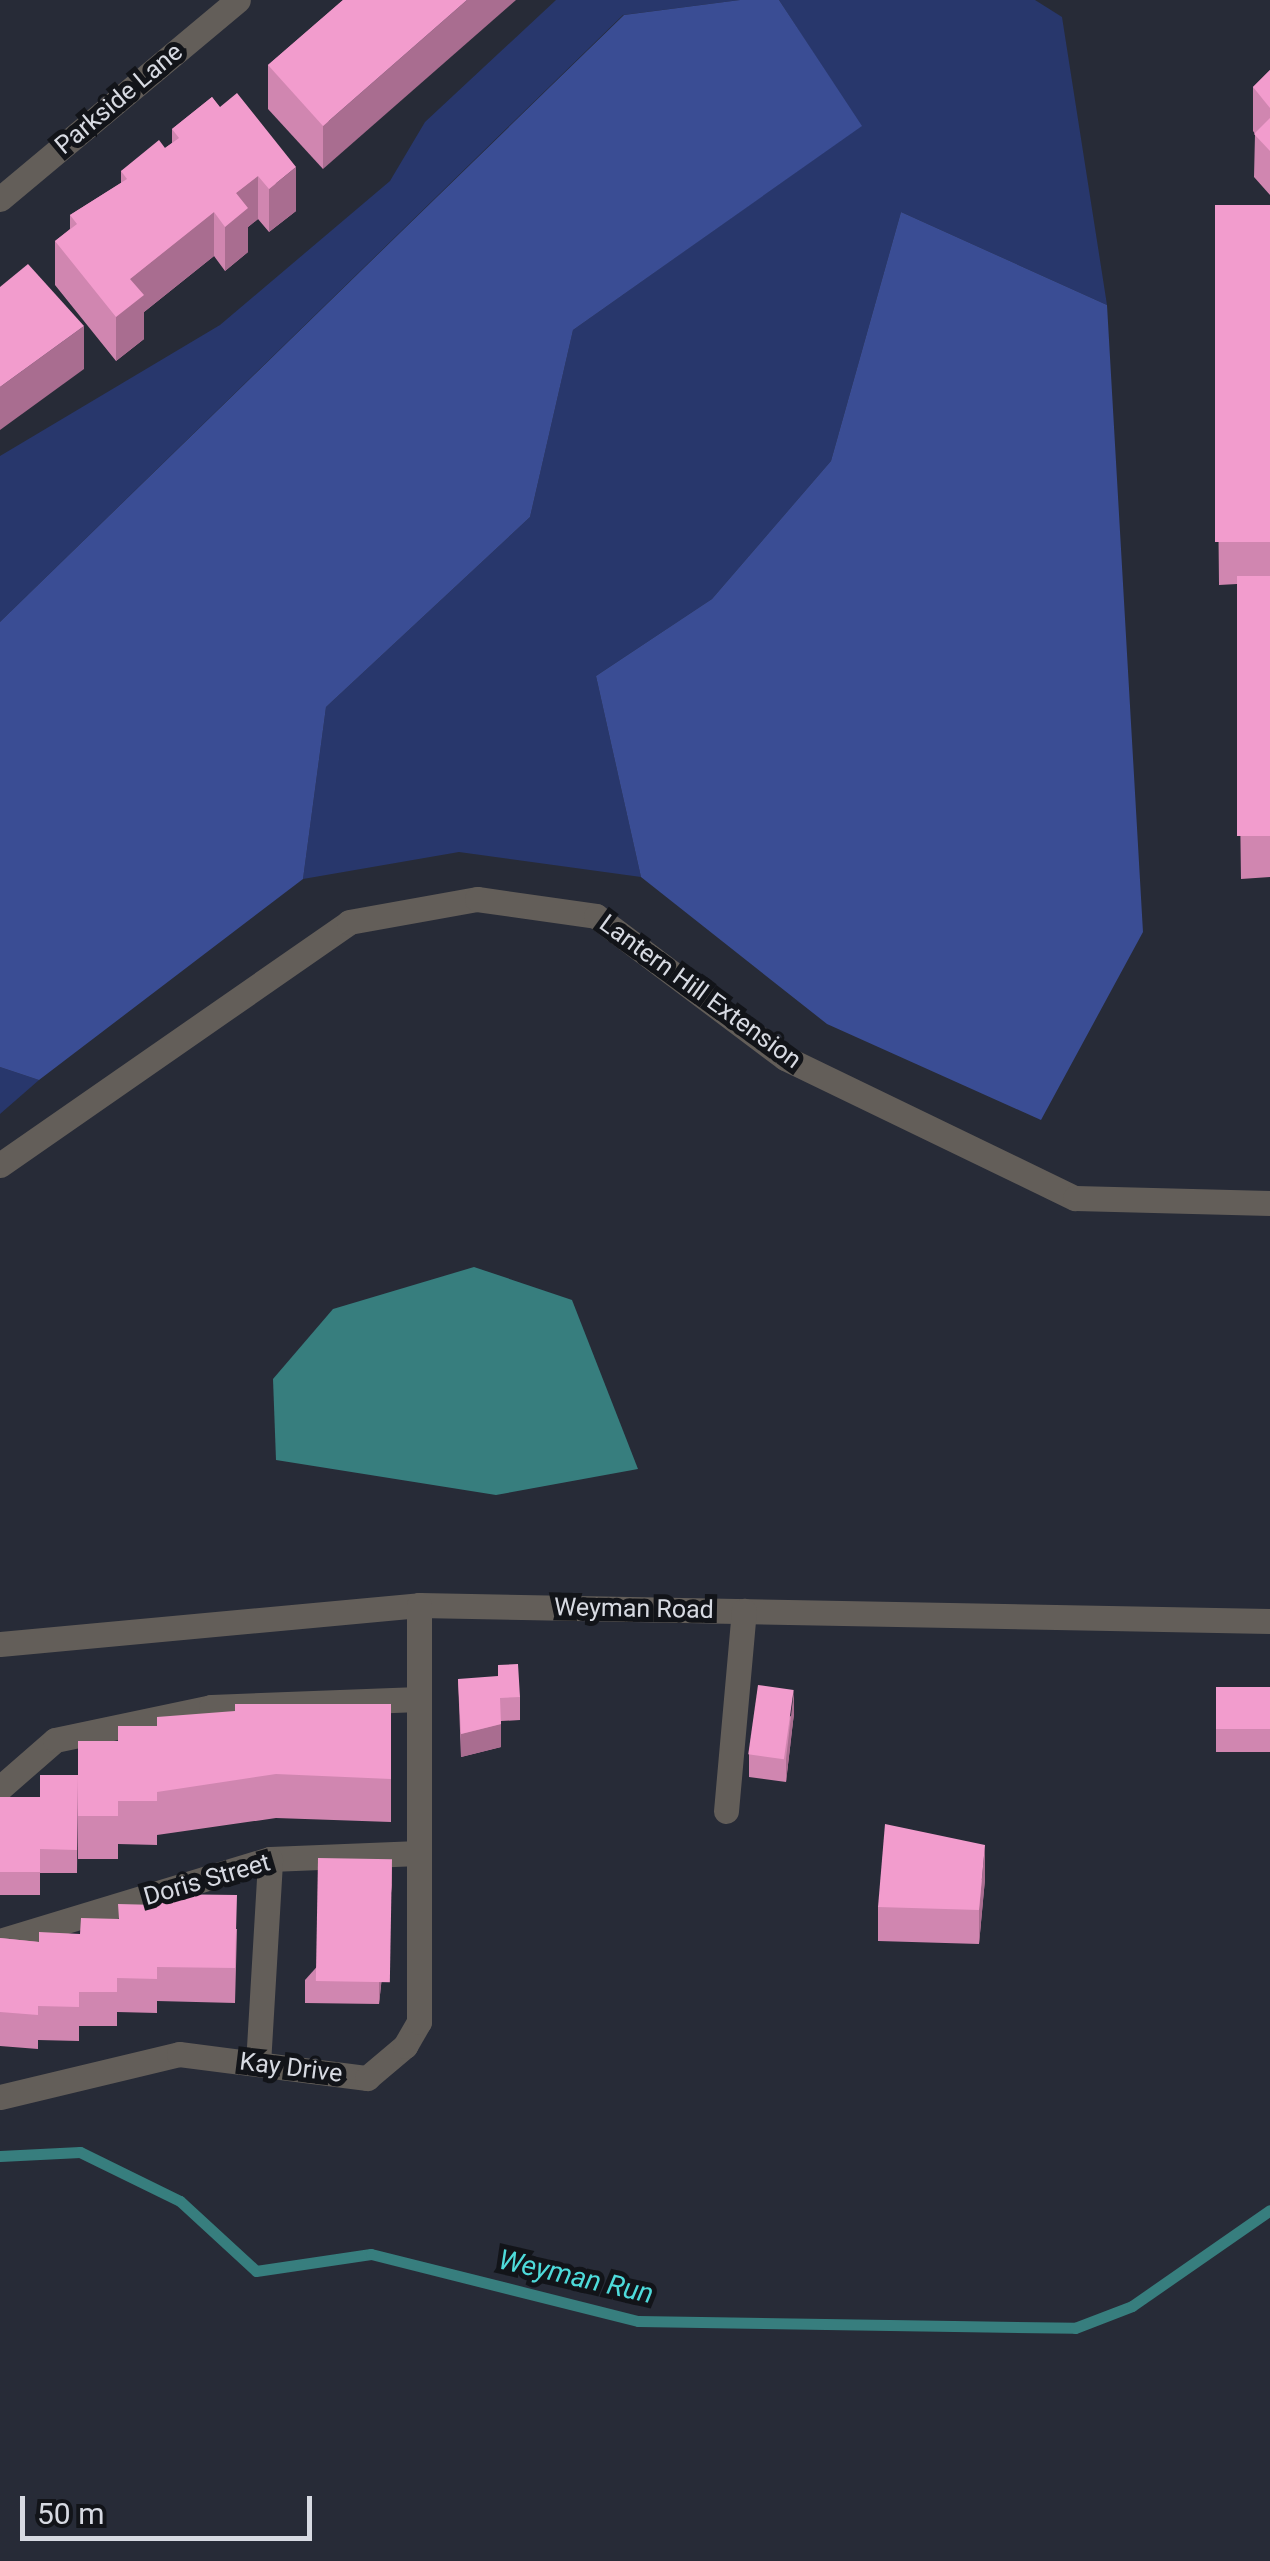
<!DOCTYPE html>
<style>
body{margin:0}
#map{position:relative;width:1270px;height:2561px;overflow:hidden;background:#272b37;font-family:Roboto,sans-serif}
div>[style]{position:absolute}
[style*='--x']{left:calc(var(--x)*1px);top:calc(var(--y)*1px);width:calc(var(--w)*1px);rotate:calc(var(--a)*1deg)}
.green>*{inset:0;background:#28376c}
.forest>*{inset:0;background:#3a4d94}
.water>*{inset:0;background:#377e7e}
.stream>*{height:11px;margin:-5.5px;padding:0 5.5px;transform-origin:5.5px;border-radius:5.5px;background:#377e7e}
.minor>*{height:25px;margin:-12.5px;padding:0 12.5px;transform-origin:12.5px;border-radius:12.5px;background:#635e59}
.wall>*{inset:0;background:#d086b0;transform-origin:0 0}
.shaded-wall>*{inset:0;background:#a96d90}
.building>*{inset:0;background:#f29ccd;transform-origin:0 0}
span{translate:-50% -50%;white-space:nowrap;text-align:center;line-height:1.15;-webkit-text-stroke:10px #121419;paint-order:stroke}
.street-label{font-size:25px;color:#d7dae2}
.water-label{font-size:28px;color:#4edbdb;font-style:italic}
.scale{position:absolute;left:20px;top:2496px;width:292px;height:45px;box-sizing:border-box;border:5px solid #d7dae2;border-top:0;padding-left:12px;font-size:30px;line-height:35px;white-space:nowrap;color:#d7dae2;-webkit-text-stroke:8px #121419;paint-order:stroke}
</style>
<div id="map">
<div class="green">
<div style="clip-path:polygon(556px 0,740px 0,623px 15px,0 622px,0 456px,220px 325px,390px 181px,425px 122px)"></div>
<div style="clip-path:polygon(779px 0,1035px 0,1062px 17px,1107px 305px,901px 212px,831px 461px,712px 599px,596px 676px,641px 877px,459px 852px,303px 879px,326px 707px,530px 517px,573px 330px,861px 126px)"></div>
<div style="clip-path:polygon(0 1067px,39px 1080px,0 1114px)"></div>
</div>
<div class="forest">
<div style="clip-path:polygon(740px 0,779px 0,862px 126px,573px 330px,530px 517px,326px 707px,303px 879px,39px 1080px,0 1067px,0 622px,624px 15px)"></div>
<div style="clip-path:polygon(901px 212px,1107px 305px,1143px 932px,1041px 1120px,827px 1024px,641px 877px,596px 676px,712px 599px,831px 461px)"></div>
</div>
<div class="water">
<div style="clip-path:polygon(474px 1267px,572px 1300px,638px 1469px,496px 1495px,276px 1460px,273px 1379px,333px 1309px)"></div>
</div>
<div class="stream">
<div style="--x:0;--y:2156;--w:80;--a:-2.9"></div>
<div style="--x:80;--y:2152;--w:111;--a:26.1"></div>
<div style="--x:180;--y:2201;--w:103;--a:42.6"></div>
<div style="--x:256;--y:2271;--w:116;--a:-8.4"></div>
<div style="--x:371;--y:2254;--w:275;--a:14.1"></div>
<div style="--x:638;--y:2321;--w:437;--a:0.9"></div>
<div style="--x:1075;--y:2328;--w:61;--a:-21.1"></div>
<div style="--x:1132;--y:2306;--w:168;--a:-34.8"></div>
</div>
<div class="minor">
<div style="--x:0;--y:199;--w:310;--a:-39.9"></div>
<div style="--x:0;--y:1165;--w:425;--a:-34.8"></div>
<div style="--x:349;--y:922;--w:130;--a:-10.2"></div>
<div style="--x:477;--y:899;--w:120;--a:8.1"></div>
<div style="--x:596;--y:916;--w:236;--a:36.9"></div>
<div style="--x:785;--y:1058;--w:322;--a:25.8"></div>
<div style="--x:1075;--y:1198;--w:195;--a:1.5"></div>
<div style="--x:0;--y:1644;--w:421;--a:-5.3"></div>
<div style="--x:419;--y:1605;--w:851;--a:1.08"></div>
<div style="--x:0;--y:1788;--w:73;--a:-41.1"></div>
<div style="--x:55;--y:1740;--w:159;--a:-11.9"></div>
<div style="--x:211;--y:1707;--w:208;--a:-2.2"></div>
<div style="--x:726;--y:1811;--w:201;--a:-84.9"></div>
<div style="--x:0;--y:1941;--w:282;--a:-16.9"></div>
<div style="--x:270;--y:1859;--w:149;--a:-2.3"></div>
<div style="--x:258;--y:2064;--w:205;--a:-86.6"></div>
<div style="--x:0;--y:2097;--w:184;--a:-13.5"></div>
<div style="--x:179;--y:2054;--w:190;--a:7.3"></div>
<div style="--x:367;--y:2078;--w:50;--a:-40.1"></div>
<div style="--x:405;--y:2046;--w:28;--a:-60"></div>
<div style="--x:419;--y:2022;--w:417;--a:-90"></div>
</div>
<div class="wall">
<div style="clip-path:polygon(343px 0,323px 169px,268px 109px,268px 65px)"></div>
<div style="clip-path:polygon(1270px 70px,1270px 195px,1254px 177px,1255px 134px,1253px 131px,1253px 87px)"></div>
<div style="clip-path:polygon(212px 97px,296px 211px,269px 232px,258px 219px,248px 227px,248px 252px,225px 271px,214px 256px,144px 312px,144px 339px,116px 361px,55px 285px,55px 241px,70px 229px,70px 215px,121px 183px,121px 171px,165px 148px,172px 143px,172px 129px)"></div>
<div style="clip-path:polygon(1215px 205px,1270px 205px,1270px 877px,1241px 879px,1237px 584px,1219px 585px)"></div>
<div style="clip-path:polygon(458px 1679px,520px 1697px,520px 1720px,501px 1721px,501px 1747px,461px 1757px)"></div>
<div style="left:1270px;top:1687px;width:65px;height:54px;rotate:90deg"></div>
<div style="clip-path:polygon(391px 1704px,391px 1822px,276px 1818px,157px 1835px,157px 1845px,118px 1844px,118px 1859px,78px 1859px,78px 1741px,118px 1741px,157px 1726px)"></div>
<div style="clip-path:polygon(794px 1713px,786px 1782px,749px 1777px,749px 1754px)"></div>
<div style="clip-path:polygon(78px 1775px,77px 1873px,40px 1873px,40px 1895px,0 1895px,0 1797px,40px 1797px)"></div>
<div style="clip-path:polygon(985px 1879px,979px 1944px,878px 1941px,878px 1907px)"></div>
<div style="clip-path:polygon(392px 1883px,379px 2004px,305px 2003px,305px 1980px)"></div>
<div style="clip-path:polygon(237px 1929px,235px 2003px,157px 2001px,157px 2013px,117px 2012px,117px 2026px,79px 2026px,79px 2041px,38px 2040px,38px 2049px,0 2046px,0 1938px,39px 1942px,80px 1934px)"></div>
</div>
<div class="shaded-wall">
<div style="clip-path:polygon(467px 0,516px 0,323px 169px,323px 126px)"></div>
<div style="clip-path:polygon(296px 167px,296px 211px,269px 232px,269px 189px)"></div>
<div style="clip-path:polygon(258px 176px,258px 219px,248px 227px,248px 252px,225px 271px,225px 227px,236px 193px)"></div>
<div style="clip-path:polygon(214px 212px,214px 256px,144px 312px,144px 339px,116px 361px,116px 317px,130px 279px)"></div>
<div style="clip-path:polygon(84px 326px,84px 369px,0 430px,0 387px)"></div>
<div style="clip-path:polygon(794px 1690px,794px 1713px,786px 1782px,786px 1759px)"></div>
<div style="clip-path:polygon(501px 1724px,501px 1747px,461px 1757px,461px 1734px)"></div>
<div style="clip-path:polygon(985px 1845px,985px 1879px,979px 1944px,979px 1910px)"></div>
<div style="clip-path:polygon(392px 1859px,392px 1883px,379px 2004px,379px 1981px)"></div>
</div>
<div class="building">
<div style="clip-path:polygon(343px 0,467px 0,323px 126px,268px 65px)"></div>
<div style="clip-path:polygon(1270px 70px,1270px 108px,1253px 87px)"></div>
<div style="clip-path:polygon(237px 93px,296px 167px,269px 189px,258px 176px,236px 193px,248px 208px,225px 227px,214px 212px,130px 279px,144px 295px,116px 317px,55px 241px,77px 224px,70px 215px,127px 179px,121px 171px,159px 140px,165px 148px,179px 138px,172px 129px,212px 97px,220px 107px)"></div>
<div style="clip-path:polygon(1270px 118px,1270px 151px,1254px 134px)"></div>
<div style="left:1215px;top:205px;width:55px;height:337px"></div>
<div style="clip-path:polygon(28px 264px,84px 326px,0 387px,0 287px)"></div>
<div style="left:1237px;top:576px;width:33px;height:260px"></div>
<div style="clip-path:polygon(518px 1664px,520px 1697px,500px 1698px,501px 1724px,461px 1734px,458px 1679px,498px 1676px,498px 1665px)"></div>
<div style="left:758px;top:1685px;width:36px;height:70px;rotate:8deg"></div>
<div style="left:1270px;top:1687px;width:42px;height:54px;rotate:90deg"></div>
<div style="clip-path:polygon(235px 1704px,391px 1704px,391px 1779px,276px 1774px,157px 1792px,157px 1801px,118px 1801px,118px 1816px,78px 1816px,78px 1741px,118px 1741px,118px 1726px,157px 1726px,157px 1717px,235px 1711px)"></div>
<div style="clip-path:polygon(40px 1775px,78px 1775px,77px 1850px,40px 1849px,40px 1872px,0 1872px,0 1797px,40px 1797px)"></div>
<div style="clip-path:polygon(885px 1824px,985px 1845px,979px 1910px,878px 1907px)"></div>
<div style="left:318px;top:1858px;width:74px;height:123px;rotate:1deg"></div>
<div style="clip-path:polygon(158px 1894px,237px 1895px,235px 1968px,157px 1967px,157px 1979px,117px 1978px,117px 1992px,79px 1992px,79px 2007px,38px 2006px,38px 2015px,0 2012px,0 1938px,39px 1942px,39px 1932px,80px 1934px,81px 1918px,119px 1919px,118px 1904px,158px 1905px)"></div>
</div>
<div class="street-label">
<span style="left:119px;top:99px;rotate:-40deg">Parkside Lane</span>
<span style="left:700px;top:992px;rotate:36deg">Lantern Hill Extension</span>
<span style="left:634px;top:1609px;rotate:1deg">Weyman Road</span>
<span style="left:207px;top:1880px;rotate:-16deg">Doris Street</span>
<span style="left:291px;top:2068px;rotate:7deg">Kay Drive</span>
</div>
<div class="water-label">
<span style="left:576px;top:2277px;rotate:13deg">Weyman Run</span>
</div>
<div class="scale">50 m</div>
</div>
